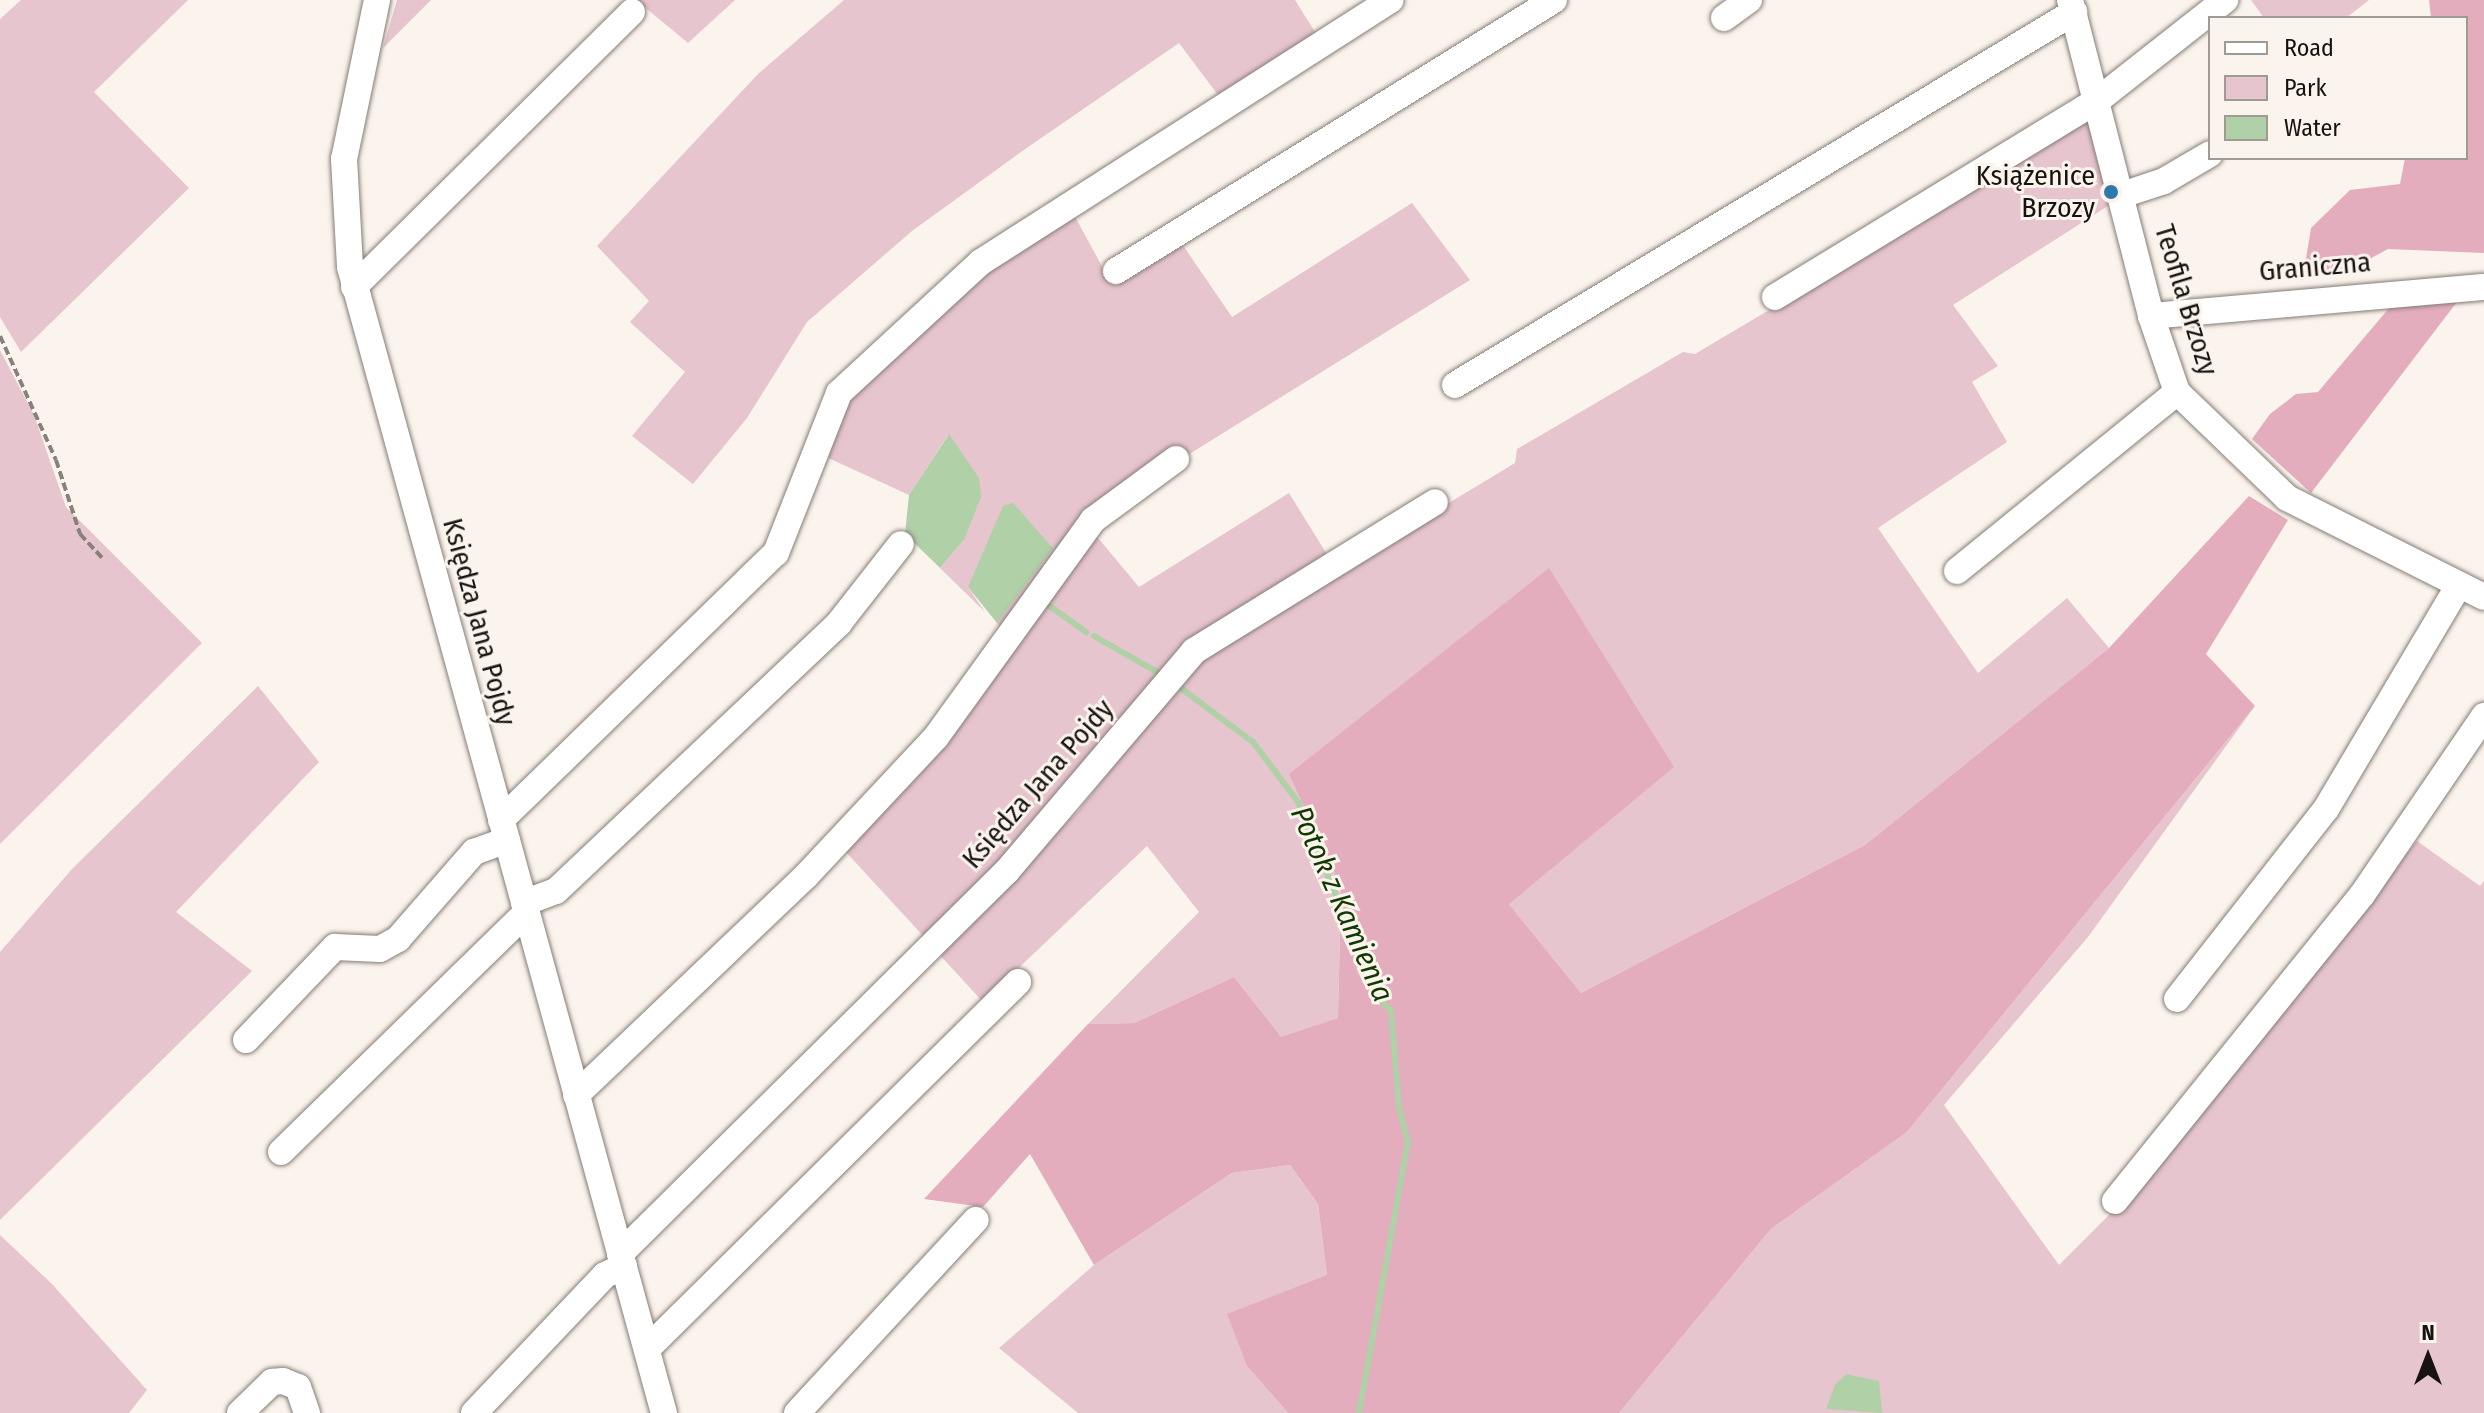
<!DOCTYPE html>
<meta charset="utf-8">
<style>
body{margin:0}
#map{position:relative;width:2484px;height:1413px;overflow:hidden;background:#fbf4ec;font-family:"Fira Sans Condensed",sans-serif}
div>[style]{position:absolute}
[style*='--x']{left:calc(var(--x)*1px);top:calc(var(--y)*1px);width:calc(var(--w)*1px);rotate:calc(var(--a)*1deg)}
.green>*{inset:0;background:#e7c5ce}
.forest>*{inset:0;background:#e4adbd}
.water>*{inset:0;background:#b0d0a7}
.stream>*{height:6px;margin:-3px;padding:0 3px;transform-origin:3px;border-radius:3px;background:#b0d0a7}
.path>*{height:4px;margin-top:-2px;transform-origin:0;background:repeating-linear-gradient(90deg,#86817c 0 8px,transparent 0 12px)}
.roads{filter:drop-shadow(0 0 2px #847d77) drop-shadow(0 0 2px #847d77)}
.minor>*{height:26px;margin:-13px;padding:0 13px;transform-origin:13px;border-radius:13px;background:#fff}
.dots>*{width:22px;height:22px;translate:-50% -50%;box-sizing:border-box;border:4px solid #fbf4ec;border-radius:50%}
span{translate:-50% -50%;white-space:nowrap;text-align:center;line-height:1.15;-webkit-text-stroke:6px #fbf4ec;paint-order:stroke}
.poi-label{font-size:28px;color:#161311}
.right{translate:-100% -50%;text-align:right}
.street-label{font-size:28px;color:#161311}
.water-label{font-size:30px;color:#0f3900;font-style:italic}
.legend{position:absolute;left:2208px;top:16px;width:260px;height:144px;box-sizing:border-box;background:#fbf4ec;border:2px solid #9f9a94;margin:0;padding:10px 14px;list-style:none;font-size:24px;color:#161311}
.legend li{display:flex;align-items:center;gap:16px;height:40px}
.legend b{width:40px;border:2px solid #9f9a94}
.north{position:absolute;left:2388px;top:1317px;width:80px;height:80px;-webkit-text-stroke:6px #fbf4ec;paint-order:stroke;rotate:0deg;font-size:22px;font-weight:700;line-height:32px;text-align:center;color:#161311}
.north::after{content:'';display:block;margin:auto;width:28px;height:36px;background:#161311;clip-path:polygon(50% 0,100% 100%,50% 72%,0 100%)}
</style>
<div id="map">
<div class="green">
<div style="clip-path:polygon(21px 0,188px 0,94px 92px,189px 188px,21px 352px,0 317px,0 19px)"></div>
<div style="clip-path:polygon(397px 0,431px 0,383px 48px)"></div>
<div style="clip-path:polygon(636px 0,735px 0,688px 43px)"></div>
<div style="clip-path:polygon(844px 0,1295px 0,1320px 40px,1221px 99px,1179px 43px,1021px 152px,912px 231px,807px 322px,747px 418px,693px 484px,632px 436px,685px 372px,630px 322px,649px 301px,597px 246px,758px 74px)"></div>
<div style="clip-path:polygon(2251px 0,2369px 0,2346px 18px,2264px 18px)"></div>
<div style="clip-path:polygon(2093px 117px,2111px 204px,1953px 305px,1998px 366px,1972px 382px,2007px 442px,1878px 528px,1978px 673px,2067px 598px,2109px 648px,1865px 845px,1581px 993px,1509px 904px,1320px 831px,1341px 886px,1338px 1018px,1281px 1038px,1234px 977px,1134px 1023px,1088px 1024px,1199px 912px,1147px 846px,983px 1002px,938px 953px,1078px 811px,1192px 668px,1230px 635px,1515px 463px,1517px 449px,1683px 352px,1695px 354px)"></div>
<div style="clip-path:polygon(1412px 203px,1470px 280px,1083px 520px,1139px 587px,1289px 493px,1328px 556px,1193px 636px,1012px 852px,926px 939px,833px 838px,927px 736px,1004px 631px,997px 623px,1052px 548px,968px 587px,985px 612px,940px 568px,964px 540px,948px 435px,909px 495px,824px 456px,842px 408px,984px 273px,1073px 213px,1110px 281px,1180px 241px,1232px 317px)"></div>
<div style="clip-path:polygon(0 350px,34px 415px,66px 507px,202px 643px,0 844px)"></div>
<div style="clip-path:polygon(258px 686px,319px 762px,176px 912px,252px 971px,0 1220px,0 952px,72px 869px)"></div>
<div style="clip-path:polygon(2255px 706px,2088px 937px,1944px 1105px,2059px 1265px,2115px 1209px,2417px 841px,2480px 886px,2484px 881px,2484px 1413px,1619px 1413px,1771px 1229px,1907px 1132px)"></div>
<div style="clip-path:polygon(1290px 1165px,1318px 1204px,1327px 1275px,1247px 1366px,1288px 1413px,1078px 1413px,999px 1348px,1094px 1265px,1232px 1173px)"></div>
<div style="clip-path:polygon(0 1235px,52px 1284px,147px 1390px,129px 1413px,0 1413px)"></div>
</div>
<div class="forest">
<div style="clip-path:polygon(2429px 0,2484px 0,2484px 253px,2388px 249px,2340px 275px,2304px 271px,2311px 228px,2350px 190px,2400px 184px,2405px 158px,2466px 158px,2466px 18px,2431px 18px)"></div>
<div style="clip-path:polygon(2460px 298px,2311px 493px,2252px 439px,2270px 414px,2296px 394px,2318px 392px,2395px 301px)"></div>
<div style="clip-path:polygon(2249px 496px,2288px 520px,2206px 654px,2255px 706px,1907px 1132px,1771px 1229px,1619px 1413px,1288px 1413px,1247px 1366px,1227px 1314px,1327px 1275px,1318px 1204px,1290px 1165px,1232px 1173px,1094px 1265px,1030px 1154px,983px 1207px,924px 1199px,1088px 1024px,1134px 1023px,1234px 977px,1281px 1037px,1338px 1018px,1341px 886px,1289px 774px,1549px 568px,1674px 767px,1509px 904px,1581px 993px,1865px 845px,2109px 648px)"></div>
</div>
<div class="water">
<div style="clip-path:polygon(949px 434px,979px 478px,981px 497px,964px 540px,940px 568px,905px 534px,909px 495px)"></div>
<div style="clip-path:polygon(1013px 503px,1053px 548px,997px 623px,968px 587px,1003px 506px)"></div>
<div style="clip-path:polygon(1846px 1374px,1879px 1381px,1882px 1413px,1826px 1409px,1835px 1385px)"></div>
</div>
<div class="stream">
<div style="--x:1044;--y:602;--w:52;--a:35.5"></div>
<div style="--x:1094;--y:636;--w:81;--a:29.7"></div>
<div style="--x:1174;--y:683;--w:99;--a:36.8"></div>
<div style="--x:1253;--y:742;--w:75;--a:53.1"></div>
<div style="--x:1298;--y:802;--w:214;--a:67.8"></div>
<div style="--x:1379;--y:1000;--w:16;--a:40"></div>
<div style="--x:1391;--y:1010;--w:98;--a:85.3"></div>
<div style="--x:1399;--y:1108;--w:34;--a:75"></div>
<div style="--x:1408;--y:1141;--w:276;--a:100.2"></div>
</div>
<div class="path">
<div style="--x:0;--y:336;--w:136;--a:65.7"></div>
<div style="--x:56;--y:460;--w:78;--a:72"></div>
<div style="--x:80;--y:534;--w:35;--a:47"></div>
</div>
<div class="roads">
<div class="minor">
<div style="--x:377;--y:0;--w:162;--a:101.7"></div>
<div style="--x:344;--y:159;--w:108;--a:86.8"></div>
<div style="--x:350;--y:267;--w:1188;--a:74.68"></div>
<div style="--x:2070;--y:0;--w:326;--a:75.6"></div>
<div style="--x:2151;--y:316;--w:80;--a:71.1"></div>
<div style="--x:2177;--y:392;--w:153;--a:43.9"></div>
<div style="--x:2287;--y:498;--w:220;--a:26.7"></div>
<div style="--x:1724;--y:18;--w:31;--a:-36"></div>
<div style="--x:2122;--y:195;--w:44;--a:-18.4"></div>
<div style="--x:2164;--y:181;--w:53;--a:-30.4"></div>
<div style="--x:1116;--y:271;--w:515;--a:-31.75"></div>
<div style="--x:354;--y:287;--w:391;--a:-44.7"></div>
<div style="--x:1775;--y:297;--w:378;--a:-31.4"></div>
<div style="--x:2098;--y:100;--w:162;--a:-38.2"></div>
<div style="--x:2151;--y:316;--w:334;--a:-5"></div>
<div style="--x:1455;--y:385;--w:723;--a:-31.07"></div>
<div style="--x:1957;--y:571;--w:284;--a:-39.1"></div>
<div style="--x:501;--y:820;--w:383;--a:-44.2"></div>
<div style="--x:776;--y:553;--w:172;--a:-68.5"></div>
<div style="--x:839;--y:393;--w:193;--a:-42.7"></div>
<div style="--x:981;--y:262;--w:486;--a:-32.6"></div>
<div style="--x:524;--y:903;--w:34;--a:-21"></div>
<div style="--x:556;--y:891;--w:390;--a:-43.4"></div>
<div style="--x:839;--y:623;--w:100;--a:-51.9"></div>
<div style="--x:2177;--y:999;--w:241;--a:-51.9"></div>
<div style="--x:2326;--y:809;--w:258;--a:-59.3"></div>
<div style="--x:246;--y:1040;--w:129;--a:-46.3"></div>
<div style="--x:335;--y:947;--w:45;--a:2.5"></div>
<div style="--x:380;--y:949;--w:21;--a:-29"></div>
<div style="--x:398;--y:939;--w:116;--a:-48.9"></div>
<div style="--x:474;--y:852;--w:35;--a:-20"></div>
<div style="--x:576;--y:1095;--w:318;--a:-43.6"></div>
<div style="--x:806;--y:876;--w:190;--a:-46.9"></div>
<div style="--x:936;--y:737;--w:268;--a:-54.1"></div>
<div style="--x:1093;--y:520;--w:103;--a:-36.3"></div>
<div style="--x:281;--y:1152;--w:342;--a:-44.3"></div>
<div style="--x:2115;--y:1201;--w:393;--a:-51.1"></div>
<div style="--x:2362;--y:895;--w:217;--a:-55.7"></div>
<div style="--x:620;--y:1254;--w:544;--a:-44.7"></div>
<div style="--x:1007;--y:871;--w:289;--a:-49.6"></div>
<div style="--x:1194;--y:651;--w:283;--a:-31.7"></div>
<div style="--x:647;--y:1349;--w:522;--a:-44.69"></div>
<div style="--x:240;--y:1413;--w:45;--a:-44.1"></div>
<div style="--x:272;--y:1382;--w:11;--a:-5"></div>
<div style="--x:283;--y:1381;--w:16;--a:22"></div>
<div style="--x:298;--y:1387;--w:28;--a:71"></div>
<div style="--x:474;--y:1413;--w:190;--a:-46.5"></div>
<div style="--x:605;--y:1275;--w:21;--a:-25"></div>
<div style="--x:797;--y:1413;--w:263;--a:-47.2"></div>
</div>
</div>
<div class="dots">
<div style="left:2111px;top:192px;background:#2e78ac"></div>
</div>
<div class="poi-label">
<span class="right" style="left:2095px;top:192px">Książenice<br>Brzozy</span>
</div>
<div class="street-label">
<span style="left:2315px;top:267px;rotate:-5deg">Graniczna</span>
<span style="left:2186px;top:300px;rotate:73deg">Teofila Brzozy</span>
<span style="left:479px;top:622px;rotate:75deg">Księdza Jana Pojdy</span>
<span style="left:1038px;top:784px;rotate:-49deg">Księdza Jana Pojdy</span>
</div>
<div class="water-label">
<span style="left:1342px;top:904px;rotate:66deg">Potok z Kamienia</span>
</div>
<ul class="legend">
<li><b style="height:10px;background:#fff"></b>Road</li>
<li><b style="height:22px;background:#e7c5ce"></b>Park</li>
<li><b style="height:22px;background:#b0d0a7"></b>Water</li>
</ul>
<div class="north">N</div>
</div>
